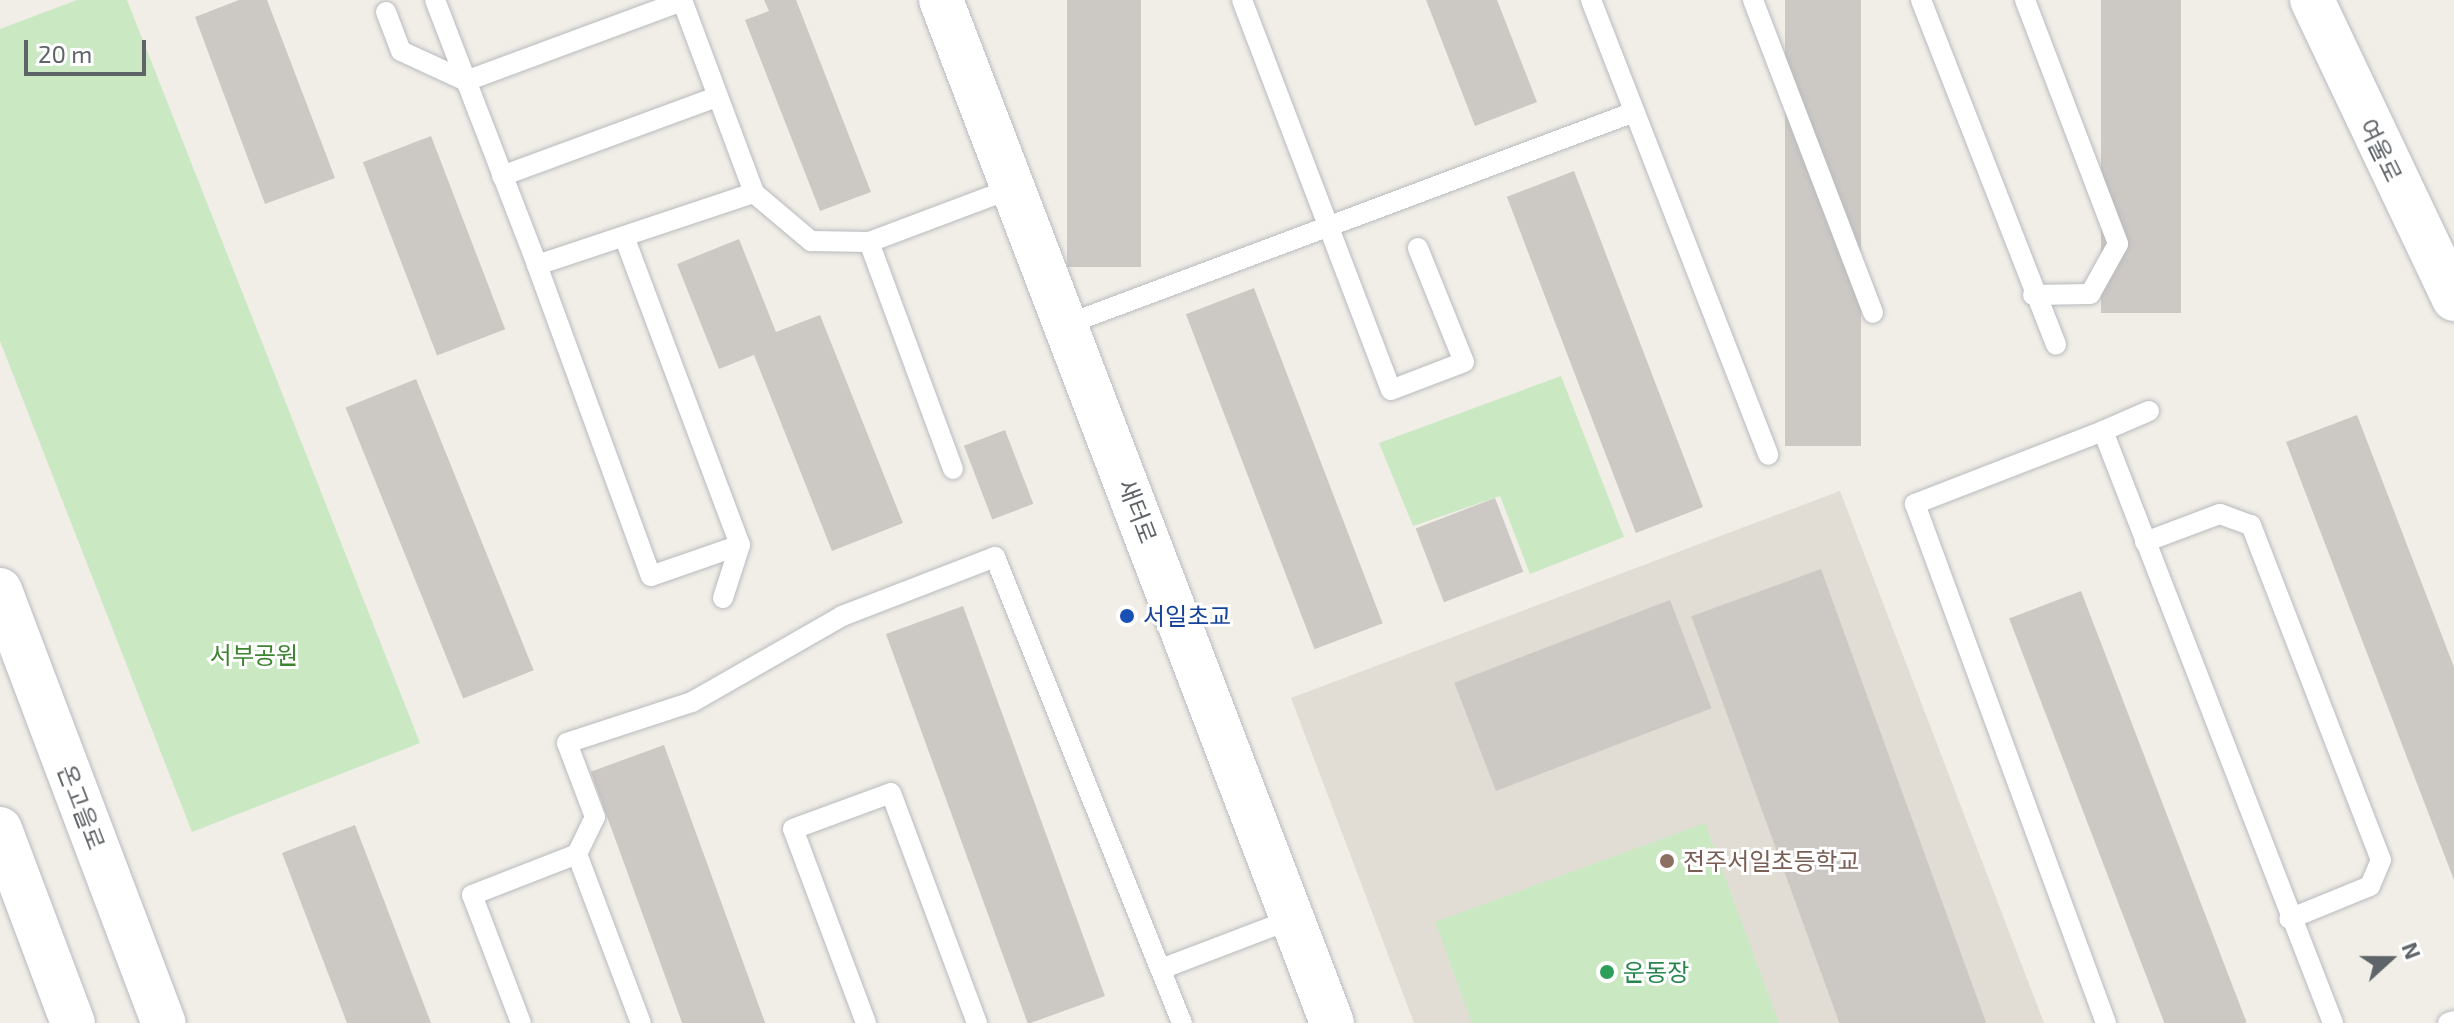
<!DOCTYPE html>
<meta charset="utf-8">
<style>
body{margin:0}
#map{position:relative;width:2454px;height:1023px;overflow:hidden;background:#f1ede7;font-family:"Exo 2","Noto Sans KR",sans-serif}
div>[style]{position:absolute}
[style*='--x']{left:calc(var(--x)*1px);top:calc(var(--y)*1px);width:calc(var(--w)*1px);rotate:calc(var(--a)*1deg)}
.education>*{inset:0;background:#e1ddd5}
.green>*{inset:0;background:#cae9c3}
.building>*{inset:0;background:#ccc8c3;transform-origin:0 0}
.roads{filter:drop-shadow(0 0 2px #b7bbbe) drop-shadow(0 0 2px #b7bbbe)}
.service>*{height:20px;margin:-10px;padding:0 10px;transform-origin:10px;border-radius:10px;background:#fff}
.tertiary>*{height:44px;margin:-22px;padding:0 22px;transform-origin:22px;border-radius:22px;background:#fff}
.dots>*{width:22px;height:22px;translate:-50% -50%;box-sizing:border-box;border:4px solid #fff;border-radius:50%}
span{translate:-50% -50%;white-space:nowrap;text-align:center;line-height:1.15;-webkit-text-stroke:6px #fff;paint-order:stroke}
.street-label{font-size:24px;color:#5e6468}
.transit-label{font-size:24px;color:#164399}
.left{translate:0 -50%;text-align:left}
.park-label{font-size:24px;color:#3d8431}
.education-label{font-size:24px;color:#785e54}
.leisure-label{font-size:24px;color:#27864d}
.north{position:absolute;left:2350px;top:919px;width:80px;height:80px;-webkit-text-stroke:6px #fff;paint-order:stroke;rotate:69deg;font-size:22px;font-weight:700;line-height:32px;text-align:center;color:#5e6468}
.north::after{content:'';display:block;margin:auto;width:28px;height:36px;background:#5e6468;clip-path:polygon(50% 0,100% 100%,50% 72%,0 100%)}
.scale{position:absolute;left:24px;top:40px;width:122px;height:36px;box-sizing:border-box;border:4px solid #5e6468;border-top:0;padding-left:10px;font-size:24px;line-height:28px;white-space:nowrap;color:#5e6468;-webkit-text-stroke:6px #fff;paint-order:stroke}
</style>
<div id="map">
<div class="education">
<div style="clip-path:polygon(1840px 491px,2044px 1023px,1414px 1023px,1291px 698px)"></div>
</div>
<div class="green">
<div style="clip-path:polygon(77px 0,127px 0,420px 743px,192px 832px,0 341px,0 29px)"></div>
<div style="clip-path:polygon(1561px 376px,1624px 537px,1530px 574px,1500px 496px,1413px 526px,1379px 443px)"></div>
<div style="clip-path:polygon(1705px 823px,1779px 1023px,1472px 1023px,1435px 922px)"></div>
</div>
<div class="building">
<div style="clip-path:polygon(239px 0,267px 0,335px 178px,265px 204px,195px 17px)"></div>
<div style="clip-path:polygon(764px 0,796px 0,871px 192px,820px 211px,745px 20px,769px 11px)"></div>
<div style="left:1067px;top:0;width:74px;height:267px"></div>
<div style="clip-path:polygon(1426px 0,1497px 0,1537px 102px,1475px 126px)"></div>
<div style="left:1785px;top:0;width:76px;height:446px"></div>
<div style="left:2101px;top:0;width:80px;height:313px"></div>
<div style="left:431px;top:136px;width:207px;height:73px;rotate:69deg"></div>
<div style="left:1574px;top:171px;width:360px;height:72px;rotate:69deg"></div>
<div style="clip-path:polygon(739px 239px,776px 332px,820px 315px,903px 523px,832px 551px,754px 355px,719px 369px,677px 264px)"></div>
<div style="left:1254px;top:288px;width:359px;height:73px;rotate:69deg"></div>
<div style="left:416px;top:379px;width:314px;height:76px;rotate:68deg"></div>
<div style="clip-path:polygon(2357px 415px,2454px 667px,2454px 880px,2286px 442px)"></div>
<div style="left:1005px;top:430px;width:79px;height:44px;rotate:69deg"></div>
<div style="left:1495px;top:498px;width:79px;height:85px;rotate:69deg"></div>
<div style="left:1821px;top:569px;width:483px;height:138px;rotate:70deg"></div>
<div style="left:2081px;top:591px;width:462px;height:77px;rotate:69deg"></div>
<div style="left:1670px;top:600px;width:116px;height:231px;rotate:69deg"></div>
<div style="left:963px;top:606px;width:415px;height:82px;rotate:70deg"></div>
<div style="left:664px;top:745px;width:296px;height:78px;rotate:70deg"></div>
<div style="clip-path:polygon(355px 825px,431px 1023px,347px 1023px,282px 853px)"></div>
</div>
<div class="roads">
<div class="service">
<div style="--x:435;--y:0;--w:284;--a:68.9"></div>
<div style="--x:537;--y:265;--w:229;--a:-18.4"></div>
<div style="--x:682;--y:0;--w:206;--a:69.5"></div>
<div style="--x:754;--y:193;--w:75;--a:40.1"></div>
<div style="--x:811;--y:241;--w:58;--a:1"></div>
<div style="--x:869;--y:242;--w:242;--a:69.7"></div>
<div style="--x:1242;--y:0;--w:417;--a:69.1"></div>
<div style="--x:1391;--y:390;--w:78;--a:-21"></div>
<div style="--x:1464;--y:362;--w:123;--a:-112"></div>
<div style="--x:1591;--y:0;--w:488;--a:68.7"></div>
<div style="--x:1753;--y:0;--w:335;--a:69"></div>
<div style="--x:1921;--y:0;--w:370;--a:68.6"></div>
<div style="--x:2025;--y:0;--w:261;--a:69.1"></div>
<div style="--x:2118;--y:244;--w:57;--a:119.2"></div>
<div style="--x:2090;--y:294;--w:57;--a:179"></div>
<div style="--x:386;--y:12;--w:42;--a:69"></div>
<div style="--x:401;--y:51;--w:72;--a:24.8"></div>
<div style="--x:466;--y:81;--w:230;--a:-20.3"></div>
<div style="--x:502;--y:176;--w:229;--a:-20.2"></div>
<div style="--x:869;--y:242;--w:154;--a:-20.6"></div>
<div style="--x:537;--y:265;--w:331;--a:69.9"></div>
<div style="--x:651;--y:576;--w:94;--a:-19.2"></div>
<div style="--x:740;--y:545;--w:329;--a:-110.6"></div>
<div style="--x:1068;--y:324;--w:604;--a:-20.53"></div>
<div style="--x:2149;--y:411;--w:50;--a:156.5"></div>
<div style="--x:2103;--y:431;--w:635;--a:68.77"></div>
<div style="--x:2103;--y:431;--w:202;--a:158.8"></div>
<div style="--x:1915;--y:504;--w:553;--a:69.8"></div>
<div style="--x:2145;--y:542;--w:80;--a:-20.5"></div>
<div style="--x:2220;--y:514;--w:33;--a:20"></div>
<div style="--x:2251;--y:525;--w:359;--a:68.8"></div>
<div style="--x:2381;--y:860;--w:28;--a:113"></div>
<div style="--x:2370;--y:886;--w:87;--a:157.8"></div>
<div style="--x:723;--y:598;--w:56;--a:-72.2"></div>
<div style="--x:577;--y:854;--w:181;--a:69.3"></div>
<div style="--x:1161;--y:969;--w:140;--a:-20.9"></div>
<div style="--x:521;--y:1023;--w:137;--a:-110.9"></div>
<div style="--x:472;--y:895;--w:113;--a:-21.3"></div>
<div style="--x:577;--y:854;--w:41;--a:-64.1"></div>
<div style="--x:595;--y:817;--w:79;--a:-110.7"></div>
<div style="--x:567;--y:743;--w:132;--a:-18.2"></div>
<div style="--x:692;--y:702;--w:173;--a:-29.8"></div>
<div style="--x:842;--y:616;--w:164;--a:-21.1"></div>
<div style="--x:995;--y:557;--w:502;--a:68.14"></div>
<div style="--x:866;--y:1023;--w:207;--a:-110.6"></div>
<div style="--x:793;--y:829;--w:104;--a:-20.2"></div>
<div style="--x:891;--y:793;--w:246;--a:69.5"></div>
<div style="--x:2448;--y:1023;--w:6;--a:-18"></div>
</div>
<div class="tertiary">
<div style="--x:941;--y:0;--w:1095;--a:69.08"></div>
<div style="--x:2312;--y:0;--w:331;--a:64.6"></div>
<div style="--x:0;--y:590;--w:463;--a:69.3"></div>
<div style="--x:0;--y:829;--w:207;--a:69.4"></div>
</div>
</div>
<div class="dots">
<div style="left:1127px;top:616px;background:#1a4fb4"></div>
<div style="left:1667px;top:861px;background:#8d6e63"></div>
<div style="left:1607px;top:972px;background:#2e9e5b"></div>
</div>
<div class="street-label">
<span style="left:2381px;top:150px;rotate:64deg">여울로</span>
<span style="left:1138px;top:511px;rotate:69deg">새터로</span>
<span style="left:82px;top:807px;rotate:69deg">온고을로</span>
</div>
<div class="transit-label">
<span class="left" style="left:1143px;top:616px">서일초교</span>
</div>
<div class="park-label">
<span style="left:254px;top:655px">서부공원</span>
</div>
<div class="education-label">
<span class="left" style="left:1683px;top:861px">전주서일초등학교</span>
</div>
<div class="leisure-label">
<span class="left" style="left:1623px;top:972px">운동장</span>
</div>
<div class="north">N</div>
<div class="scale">20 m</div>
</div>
